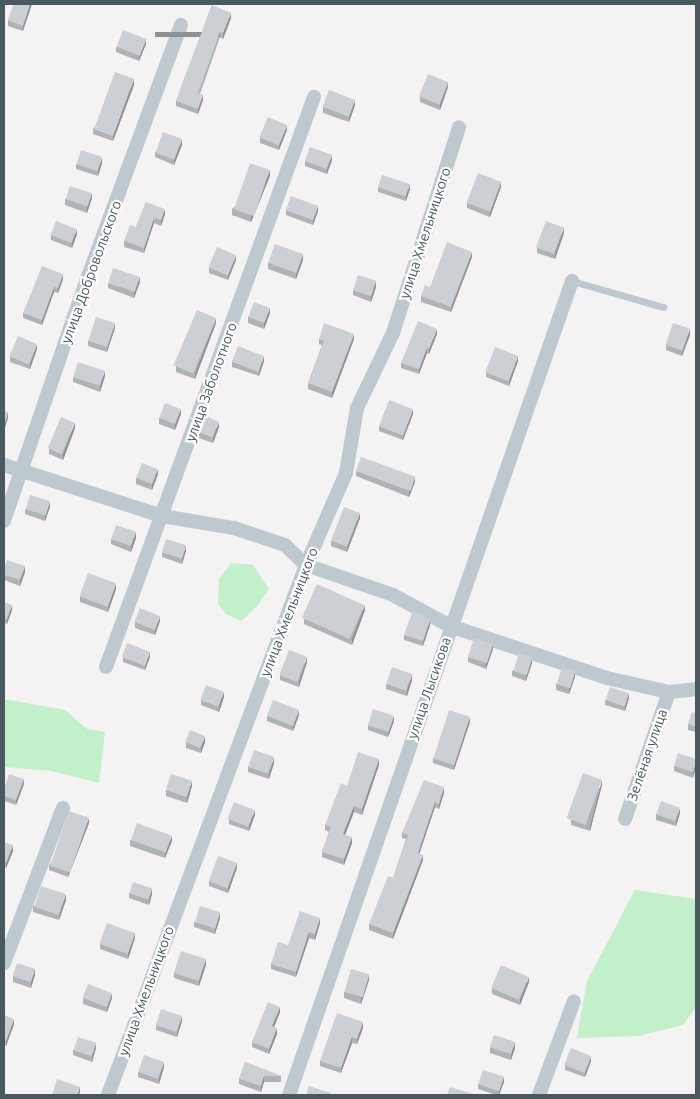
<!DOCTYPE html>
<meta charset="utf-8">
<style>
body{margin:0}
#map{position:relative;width:700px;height:1099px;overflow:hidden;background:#f4f2f2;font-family:Ubuntu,sans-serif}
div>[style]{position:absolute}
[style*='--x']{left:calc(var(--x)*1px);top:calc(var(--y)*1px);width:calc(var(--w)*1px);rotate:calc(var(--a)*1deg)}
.green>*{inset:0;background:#c1f0ca}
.service>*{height:7px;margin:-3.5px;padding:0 3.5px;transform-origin:3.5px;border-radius:3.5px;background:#bdc9ce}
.minor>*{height:14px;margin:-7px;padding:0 7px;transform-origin:7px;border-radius:7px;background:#bdc9ce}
.wall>*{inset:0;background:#afb3b6}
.shaded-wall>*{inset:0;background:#8f9294;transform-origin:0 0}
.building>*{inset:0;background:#ccd0d4;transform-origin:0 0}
span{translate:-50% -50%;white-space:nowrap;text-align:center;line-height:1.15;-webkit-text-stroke:4.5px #fff;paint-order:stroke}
.street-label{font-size:14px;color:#49595f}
.frame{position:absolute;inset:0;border:5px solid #49595f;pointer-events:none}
</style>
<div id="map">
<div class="green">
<div style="clip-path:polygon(231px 563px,253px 565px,269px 589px,257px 606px,241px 621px,226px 614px,218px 604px,219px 579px)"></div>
<div style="clip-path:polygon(4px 699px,65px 710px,87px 729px,105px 732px,99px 783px,52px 771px,4px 767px)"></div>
<div style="clip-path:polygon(635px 890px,696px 899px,696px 1007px,683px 1025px,638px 1036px,577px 1038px,587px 981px)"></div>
</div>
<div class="service">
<div style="--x:572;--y:281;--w:95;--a:15.9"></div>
</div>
<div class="minor">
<div style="--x:4;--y:465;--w:166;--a:17.9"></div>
<div style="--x:162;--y:516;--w:73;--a:9.5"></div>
<div style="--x:234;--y:528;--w:54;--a:18.4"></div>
<div style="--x:285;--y:545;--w:29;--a:44"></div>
<div style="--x:306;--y:565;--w:92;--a:19"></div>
<div style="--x:393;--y:595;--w:65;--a:28.5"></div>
<div style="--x:450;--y:626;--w:165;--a:18.3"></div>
<div style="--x:607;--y:678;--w:64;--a:12.7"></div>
<div style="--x:669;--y:692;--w:27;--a:-6"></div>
<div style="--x:4;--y:521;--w:256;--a:-71.1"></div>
<div style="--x:87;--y:279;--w:271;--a:-69.7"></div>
<div style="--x:106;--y:667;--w:607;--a:-69.95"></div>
<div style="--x:625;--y:819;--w:134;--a:-70.9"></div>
<div style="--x:4;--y:963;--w:166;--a:-69.2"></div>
<div style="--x:108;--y:1095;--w:566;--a:-69.52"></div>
<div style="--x:306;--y:565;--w:100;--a:-66.5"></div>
<div style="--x:346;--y:473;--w:66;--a:-80.4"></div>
<div style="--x:357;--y:408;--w:83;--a:-64.4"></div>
<div style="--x:393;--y:333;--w:216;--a:-72.2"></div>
<div style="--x:289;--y:1095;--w:862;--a:-70.83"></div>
<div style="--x:539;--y:1095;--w:100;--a:-69.6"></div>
</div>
<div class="wall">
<div style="clip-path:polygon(14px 4px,32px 4px,23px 31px,8px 26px,8px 20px)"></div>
<div style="clip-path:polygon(212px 5px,231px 18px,223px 39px,220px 37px,200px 94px,203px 100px,198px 114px,176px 106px,176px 101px)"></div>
<div style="clip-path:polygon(146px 44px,139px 61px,116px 52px,116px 47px)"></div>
<div style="clip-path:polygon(134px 85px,113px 141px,93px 134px,93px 129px)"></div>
<div style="clip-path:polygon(448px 87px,440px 110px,420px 102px,420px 97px)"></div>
<div style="clip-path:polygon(355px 105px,349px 122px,323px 113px,323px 107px)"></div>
<div style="clip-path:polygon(287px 130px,279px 150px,260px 143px,260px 137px)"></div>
<div style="clip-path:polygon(182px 145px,174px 165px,155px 157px,155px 152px)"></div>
<div style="clip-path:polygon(332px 160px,327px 174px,305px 166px,305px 161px)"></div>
<div style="clip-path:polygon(102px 163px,98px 176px,76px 169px,76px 164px)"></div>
<div style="clip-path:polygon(270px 176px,251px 222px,232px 215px,232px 209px)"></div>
<div style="clip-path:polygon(378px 187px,410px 189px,406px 201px,378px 192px)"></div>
<div style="clip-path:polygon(501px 187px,490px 217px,467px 208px,467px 203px)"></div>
<div style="clip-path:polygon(92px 198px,87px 213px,65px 205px,65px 199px)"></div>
<div style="clip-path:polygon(146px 202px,165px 214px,161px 226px,154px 223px,144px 253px,124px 247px,124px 241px,136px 227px)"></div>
<div style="clip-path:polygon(286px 210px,318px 211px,313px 225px,286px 215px)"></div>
<div style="clip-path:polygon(564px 233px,555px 259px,537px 253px,537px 247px)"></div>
<div style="clip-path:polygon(77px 234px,72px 248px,51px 240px,51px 235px)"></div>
<div style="clip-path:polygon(472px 257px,451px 312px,421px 302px,421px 296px,430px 287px)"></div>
<div style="clip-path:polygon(236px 260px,228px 280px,209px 273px,209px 267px)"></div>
<div style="clip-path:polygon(303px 260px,296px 279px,268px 269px,268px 263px)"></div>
<div style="clip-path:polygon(63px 279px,58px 293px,54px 292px,42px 325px,23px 318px,23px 313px)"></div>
<div style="clip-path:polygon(140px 282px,134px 298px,108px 288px,108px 283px)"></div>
<div style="clip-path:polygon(376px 287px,371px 302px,353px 295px,353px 290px)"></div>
<div style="clip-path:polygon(270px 313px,264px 329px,248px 323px,248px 317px)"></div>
<div style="clip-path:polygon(216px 323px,195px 379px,176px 372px,176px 366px)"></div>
<div style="clip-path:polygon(115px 328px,107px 352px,88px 346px,88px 341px)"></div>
<div style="clip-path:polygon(437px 334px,429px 354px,427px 353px,419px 374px,401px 368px,401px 363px)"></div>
<div style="clip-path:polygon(690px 335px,682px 356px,666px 350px,666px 345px)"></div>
<div style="clip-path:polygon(319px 339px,354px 339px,332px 398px,308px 389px,308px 383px,322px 345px,319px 344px)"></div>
<div style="clip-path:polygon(37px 349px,30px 369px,10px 362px,10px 356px)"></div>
<div style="clip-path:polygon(264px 361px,259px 376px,232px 367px,232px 362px)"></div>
<div style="clip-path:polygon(518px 361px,509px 386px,486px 377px,486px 372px)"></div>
<div style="clip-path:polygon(105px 376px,100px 392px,73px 382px,73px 377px)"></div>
<div style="clip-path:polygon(181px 414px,175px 430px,159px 424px,159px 418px)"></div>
<div style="clip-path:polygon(413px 414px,403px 440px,379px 431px,379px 426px)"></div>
<div style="clip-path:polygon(219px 427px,213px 443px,199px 438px,199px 432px)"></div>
<div style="clip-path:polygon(75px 428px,63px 460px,49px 454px,49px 449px)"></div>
<div style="clip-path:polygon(356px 471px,415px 482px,409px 497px,356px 476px)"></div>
<div style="clip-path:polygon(158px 474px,152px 490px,136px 484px,136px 478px)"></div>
<div style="clip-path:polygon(50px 507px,45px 521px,25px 514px,25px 509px)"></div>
<div style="clip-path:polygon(360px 518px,347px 552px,331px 546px,331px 541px)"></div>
<div style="clip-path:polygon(136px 538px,131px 552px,111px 544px,111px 539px)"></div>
<div style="clip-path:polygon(186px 551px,182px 564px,162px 557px,162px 552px)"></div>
<div style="clip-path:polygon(4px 569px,25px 572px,20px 586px,4px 580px)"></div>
<div style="clip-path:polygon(116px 589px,108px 612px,80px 602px,80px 597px)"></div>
<div style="clip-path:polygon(4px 602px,12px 610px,7px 624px,4px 623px)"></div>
<div style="clip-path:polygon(365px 610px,352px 645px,304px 624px,304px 619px)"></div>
<div style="clip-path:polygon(160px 621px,155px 635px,135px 628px,135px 622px)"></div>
<div style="clip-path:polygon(430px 625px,423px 646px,404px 640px,404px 635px)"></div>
<div style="clip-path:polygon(493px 649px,486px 669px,468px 662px,468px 657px)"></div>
<div style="clip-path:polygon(123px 657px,150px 657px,145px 670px,123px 662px)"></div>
<div style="clip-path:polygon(307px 662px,299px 687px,280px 680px,280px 675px)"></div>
<div style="clip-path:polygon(532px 663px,526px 681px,512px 676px,512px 671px)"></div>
<div style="clip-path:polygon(575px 677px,569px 694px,556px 690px,556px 684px)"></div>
<div style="clip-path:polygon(412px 680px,407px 696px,386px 689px,386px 684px)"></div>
<div style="clip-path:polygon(224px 697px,219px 712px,201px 705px,201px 700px)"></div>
<div style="clip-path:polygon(629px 698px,625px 711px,605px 705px,605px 700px)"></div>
<div style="clip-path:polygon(696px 713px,696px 732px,688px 730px,688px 724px)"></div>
<div style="clip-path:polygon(299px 715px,293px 731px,267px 721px,267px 716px)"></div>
<div style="clip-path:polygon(394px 721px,388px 737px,368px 730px,368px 725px)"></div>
<div style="clip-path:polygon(470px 722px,454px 770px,433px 763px,433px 758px)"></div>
<div style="clip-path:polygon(186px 742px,205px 742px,201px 753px,186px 748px)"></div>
<div style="clip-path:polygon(696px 759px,693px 778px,674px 771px,674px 766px)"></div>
<div style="clip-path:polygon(274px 763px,269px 779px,248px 772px,248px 767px)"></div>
<div style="clip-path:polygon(379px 765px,362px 815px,354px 812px,345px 835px,352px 843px,344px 865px,322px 857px,322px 852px,329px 832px,325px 830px,325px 825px,347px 786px)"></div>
<div style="clip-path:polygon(24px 784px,16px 805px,4px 801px,4px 789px)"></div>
<div style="clip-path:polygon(602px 785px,590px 831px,571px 825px,571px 819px)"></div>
<div style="clip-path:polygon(192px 786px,187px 803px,166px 796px,166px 790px)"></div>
<div style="clip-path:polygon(444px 793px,439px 809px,435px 807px,419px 853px,423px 860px,393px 939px,369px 930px,369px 924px,393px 878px,406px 839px,402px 838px,402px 833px)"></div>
<div style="clip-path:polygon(680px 813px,676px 826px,656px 820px,656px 814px)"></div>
<div style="clip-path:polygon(255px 815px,249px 831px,229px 824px,229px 819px)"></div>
<div style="clip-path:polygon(89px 823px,68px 877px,49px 870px,49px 865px)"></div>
<div style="clip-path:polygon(130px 840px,172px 841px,165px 858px,130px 846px)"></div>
<div style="clip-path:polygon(4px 842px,13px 851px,6px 868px,4px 867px)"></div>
<div style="clip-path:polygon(237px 868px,228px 893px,209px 886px,209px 881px)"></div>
<div style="clip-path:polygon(129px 893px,152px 894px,149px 905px,129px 898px)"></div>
<div style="clip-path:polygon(66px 900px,59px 920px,33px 912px,33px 906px)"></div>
<div style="clip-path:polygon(220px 918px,215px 934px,194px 927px,194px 922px)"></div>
<div style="clip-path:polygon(320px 923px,315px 940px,309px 938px,296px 977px,271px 969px,271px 964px,288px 945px)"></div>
<div style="clip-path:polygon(135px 938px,128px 959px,100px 949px,100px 944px)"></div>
<div style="clip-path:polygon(206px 965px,199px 986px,174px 978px,174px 973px)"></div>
<div style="clip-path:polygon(35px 975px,31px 988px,13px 982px,13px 976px)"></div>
<div style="clip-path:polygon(369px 980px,361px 1004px,344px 998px,344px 992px)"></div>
<div style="clip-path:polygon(529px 982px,520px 1005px,492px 994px,492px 988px)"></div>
<div style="clip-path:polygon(83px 998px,112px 998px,107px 1012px,83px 1004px)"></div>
<div style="clip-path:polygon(280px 1012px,274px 1027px,277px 1034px,269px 1054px,252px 1047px,252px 1042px)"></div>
<div style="clip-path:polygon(4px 1015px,14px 1024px,6px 1046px,4px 1045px)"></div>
<div style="clip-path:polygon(182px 1021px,177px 1037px,156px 1030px,156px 1025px)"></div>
<div style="clip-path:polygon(363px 1028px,357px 1044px,352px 1043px,341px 1073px,320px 1066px,320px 1061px)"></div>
<div style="clip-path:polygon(490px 1047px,515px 1048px,511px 1060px,490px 1053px)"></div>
<div style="clip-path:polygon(96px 1048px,92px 1062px,73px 1055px,73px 1050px)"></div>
<div style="clip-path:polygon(591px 1061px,585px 1077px,565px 1070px,565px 1065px)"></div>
<div style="clip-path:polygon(245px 1062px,281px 1076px,281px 1082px,264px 1082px,261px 1092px,239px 1084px,239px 1079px)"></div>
<div style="clip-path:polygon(164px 1067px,159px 1084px,138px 1077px,138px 1072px)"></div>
<div style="clip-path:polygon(504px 1082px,499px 1095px,496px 1095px,478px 1089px,478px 1084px)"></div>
</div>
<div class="shaded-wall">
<div style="clip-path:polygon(30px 4px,32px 4px,23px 31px,23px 26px)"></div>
<div style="clip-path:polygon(231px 13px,231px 18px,223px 39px,223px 33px)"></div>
<div style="left:220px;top:32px;width:5px;height:65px;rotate:90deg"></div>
<div style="clip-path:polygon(146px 39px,146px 44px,139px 61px,139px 56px)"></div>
<div style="clip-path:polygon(134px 79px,134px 85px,113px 141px,113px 136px)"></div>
<div style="clip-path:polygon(448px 82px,448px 87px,440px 110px,440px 104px)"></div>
<div style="clip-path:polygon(203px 95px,203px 100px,198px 114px,198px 109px)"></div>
<div style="clip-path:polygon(355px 100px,355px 105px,349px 122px,349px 117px)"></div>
<div style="clip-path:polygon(287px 125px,287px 130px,279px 150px,279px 145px)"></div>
<div style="clip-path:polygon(182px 139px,182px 145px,174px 165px,174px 160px)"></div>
<div style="clip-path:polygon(332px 155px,332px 160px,327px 174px,327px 169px)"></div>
<div style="clip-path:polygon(102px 157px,102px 163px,98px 176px,98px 171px)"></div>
<div style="clip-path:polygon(270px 170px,270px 176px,251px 222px,251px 217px)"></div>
<div style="clip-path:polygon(501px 182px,501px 187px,490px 217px,490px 212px)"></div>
<div style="clip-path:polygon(410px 184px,410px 189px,406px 201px,406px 196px)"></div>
<div style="clip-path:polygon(92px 193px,92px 198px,87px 213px,87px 207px)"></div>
<div style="clip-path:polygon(318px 206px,318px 211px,313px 225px,313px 219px)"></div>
<div style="clip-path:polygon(165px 209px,165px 214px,161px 226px,161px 220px)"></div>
<div style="clip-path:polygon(154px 218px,154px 223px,144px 253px,144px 248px)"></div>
<div style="clip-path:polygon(564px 228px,564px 233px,555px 259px,555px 254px)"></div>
<div style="clip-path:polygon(77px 229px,77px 234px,72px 248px,72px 243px)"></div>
<div style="clip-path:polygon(472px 252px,472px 257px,451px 312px,451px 307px)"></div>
<div style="clip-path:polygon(303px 254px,303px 260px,296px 279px,296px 274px)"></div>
<div style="clip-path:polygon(236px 255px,236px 260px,228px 280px,228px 275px)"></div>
<div style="clip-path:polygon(63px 274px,63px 279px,58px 293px,58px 288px)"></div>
<div style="clip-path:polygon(140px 277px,140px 282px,134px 298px,134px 292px)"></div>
<div style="clip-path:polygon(376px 281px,376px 287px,371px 302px,371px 296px)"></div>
<div style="clip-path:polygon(54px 287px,54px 292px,42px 325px,42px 320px)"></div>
<div style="clip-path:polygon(270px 308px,270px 313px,264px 329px,264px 323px)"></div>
<div style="clip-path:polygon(216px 318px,216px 323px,195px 379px,195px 374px)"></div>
<div style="clip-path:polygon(115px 323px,115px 328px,107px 352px,107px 347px)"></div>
<div style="clip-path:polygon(437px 329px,437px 334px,429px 354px,429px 349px)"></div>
<div style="clip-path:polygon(690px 329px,690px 335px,682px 356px,682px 351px)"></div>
<div style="clip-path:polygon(354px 334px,354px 339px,332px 398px,332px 392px)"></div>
<div style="clip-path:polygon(37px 344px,37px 349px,30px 369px,30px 364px)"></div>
<div style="clip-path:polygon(427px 348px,427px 353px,419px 374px,419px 369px)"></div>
<div style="clip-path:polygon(264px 356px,264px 361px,259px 376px,259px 371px)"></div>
<div style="clip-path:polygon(518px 356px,518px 361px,509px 386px,509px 380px)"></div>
<div style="clip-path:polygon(105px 371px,105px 376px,100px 392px,100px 386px)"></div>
<div style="clip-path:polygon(181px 409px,181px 414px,175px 430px,175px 424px)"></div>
<div style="clip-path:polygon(413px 409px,413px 414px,403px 440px,403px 435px)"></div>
<div style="clip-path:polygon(8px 412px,8px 418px,4px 431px,4px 426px)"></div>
<div style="clip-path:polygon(219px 422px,219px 427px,213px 443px,213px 438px)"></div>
<div style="clip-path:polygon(75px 423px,75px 428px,63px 460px,63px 454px)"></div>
<div style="clip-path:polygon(158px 469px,158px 474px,152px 490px,152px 484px)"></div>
<div style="clip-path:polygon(415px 477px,415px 482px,409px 497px,409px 491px)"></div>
<div style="clip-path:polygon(50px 501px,50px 507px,45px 521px,45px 516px)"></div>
<div style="clip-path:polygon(360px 513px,360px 518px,347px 552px,347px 547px)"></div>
<div style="clip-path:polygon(136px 532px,136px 538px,131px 552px,131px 546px)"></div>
<div style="clip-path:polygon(186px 545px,186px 551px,182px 564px,182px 559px)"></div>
<div style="clip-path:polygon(25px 566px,25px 572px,20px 586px,20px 580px)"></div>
<div style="clip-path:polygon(116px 583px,116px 589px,108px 612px,108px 607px)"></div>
<div style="clip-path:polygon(12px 605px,12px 610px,7px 624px,7px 619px)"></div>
<div style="clip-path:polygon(365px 605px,365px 610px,352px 645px,352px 639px)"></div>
<div style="clip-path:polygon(160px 616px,160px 621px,155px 635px,155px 630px)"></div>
<div style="clip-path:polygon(430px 620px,430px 625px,423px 646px,423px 641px)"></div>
<div style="clip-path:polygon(493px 644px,493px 649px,486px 669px,486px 663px)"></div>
<div style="clip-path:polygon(150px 652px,150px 657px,145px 670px,145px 665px)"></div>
<div style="clip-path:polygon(307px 657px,307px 662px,299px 687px,299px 682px)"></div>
<div style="clip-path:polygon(532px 657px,532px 663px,526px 681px,526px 676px)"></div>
<div style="clip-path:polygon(575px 671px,575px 677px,569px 694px,569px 689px)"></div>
<div style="clip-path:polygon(412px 674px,412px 680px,407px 696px,407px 691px)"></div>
<div style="clip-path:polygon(224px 692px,224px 697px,219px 712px,219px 706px)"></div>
<div style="clip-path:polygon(629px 693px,629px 698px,625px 711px,625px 706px)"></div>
<div style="clip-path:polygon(299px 710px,299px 715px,293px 731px,293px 726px)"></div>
<div style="clip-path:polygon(394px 716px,394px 721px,388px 737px,388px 732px)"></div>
<div style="clip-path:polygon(470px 717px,470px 722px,454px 770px,454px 765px)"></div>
<div style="clip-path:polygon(205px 736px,205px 742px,201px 753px,201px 748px)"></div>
<div style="clip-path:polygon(274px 757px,274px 763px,269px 779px,269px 774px)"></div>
<div style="clip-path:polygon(379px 759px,379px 765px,362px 815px,362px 809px)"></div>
<div style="clip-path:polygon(696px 762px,696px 767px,693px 778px,693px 772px)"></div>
<div style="clip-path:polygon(24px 779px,24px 784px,16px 805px,16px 800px)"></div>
<div style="clip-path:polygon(602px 780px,602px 785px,590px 831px,590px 826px)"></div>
<div style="clip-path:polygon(192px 781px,192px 786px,187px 803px,187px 797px)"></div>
<div style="clip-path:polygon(444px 787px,444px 793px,439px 809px,439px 804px)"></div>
<div style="clip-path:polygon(435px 802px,435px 807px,418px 858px,418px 853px)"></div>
<div style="clip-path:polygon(354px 806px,354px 812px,343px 840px,343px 834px)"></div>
<div style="clip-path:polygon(680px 808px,680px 813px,676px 826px,676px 821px)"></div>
<div style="clip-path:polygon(255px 810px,255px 815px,249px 831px,249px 826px)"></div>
<div style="clip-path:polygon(89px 818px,89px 823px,68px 877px,68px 872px)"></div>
<div style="clip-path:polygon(172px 836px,172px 841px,165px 858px,165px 853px)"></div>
<div style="clip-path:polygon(352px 837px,352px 843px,344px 865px,344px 859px)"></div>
<div style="clip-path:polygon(13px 845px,13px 851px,6px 868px,6px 863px)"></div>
<div style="clip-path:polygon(423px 855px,423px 860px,393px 939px,393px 933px)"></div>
<div style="clip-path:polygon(237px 863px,237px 868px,228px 893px,228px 887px)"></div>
<div style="clip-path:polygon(152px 888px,152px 894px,149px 905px,149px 900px)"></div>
<div style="clip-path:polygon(66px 894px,66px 900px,59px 920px,59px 915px)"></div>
<div style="clip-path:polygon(220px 912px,220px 918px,215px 934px,215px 929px)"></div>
<div style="clip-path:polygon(320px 918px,320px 923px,315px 940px,315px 934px)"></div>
<div style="clip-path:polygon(309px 932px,309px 938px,296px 977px,296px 972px)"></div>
<div style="clip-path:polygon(135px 933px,135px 938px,128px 959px,128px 953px)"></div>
<div style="clip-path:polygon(206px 959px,206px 965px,199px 986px,199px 981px)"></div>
<div style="clip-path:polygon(35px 969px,35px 975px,31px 988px,31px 982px)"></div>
<div style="clip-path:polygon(369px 974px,369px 980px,361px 1004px,361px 998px)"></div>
<div style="clip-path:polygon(529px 977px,529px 982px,520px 1005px,520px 1000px)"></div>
<div style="clip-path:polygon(112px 993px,112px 998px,107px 1012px,107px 1007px)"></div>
<div style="clip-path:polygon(280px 1007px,280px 1012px,272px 1032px,272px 1026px)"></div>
<div style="clip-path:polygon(182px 1016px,182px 1021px,177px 1037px,177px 1032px)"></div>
<div style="clip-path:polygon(14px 1019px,14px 1024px,6px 1046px,6px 1041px)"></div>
<div style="clip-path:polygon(363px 1022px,363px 1028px,357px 1044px,357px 1039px)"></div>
<div style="clip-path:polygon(277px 1028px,277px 1034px,269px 1054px,269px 1049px)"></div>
<div style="clip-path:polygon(352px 1037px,352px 1043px,341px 1073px,341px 1068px)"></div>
<div style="clip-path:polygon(515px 1042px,515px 1048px,511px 1060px,511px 1054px)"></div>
<div style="clip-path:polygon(96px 1043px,96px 1048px,92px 1062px,92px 1056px)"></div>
<div style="clip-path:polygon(591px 1056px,591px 1061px,585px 1077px,585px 1072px)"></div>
<div style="clip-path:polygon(164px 1062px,164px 1067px,159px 1084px,159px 1078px)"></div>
<div style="clip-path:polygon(264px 1076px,264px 1082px,261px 1092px,261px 1086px)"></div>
<div style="clip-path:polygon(504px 1077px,504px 1082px,499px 1095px,499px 1091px)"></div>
<div style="clip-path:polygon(80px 1087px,80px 1092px,79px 1095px,77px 1095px)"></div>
</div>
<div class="building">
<div style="clip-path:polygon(14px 4px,30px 4px,23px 26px,8px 20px)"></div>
<div style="clip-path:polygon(212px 5px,231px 13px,223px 33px,220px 32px,198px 93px,203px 95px,198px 109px,176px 101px)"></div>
<div style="left:123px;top:30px;width:25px;height:18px;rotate:21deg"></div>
<div style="left:115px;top:72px;width:20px;height:61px;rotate:20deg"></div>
<div style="left:428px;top:74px;width:22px;height:24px;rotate:22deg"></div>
<div style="left:329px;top:90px;width:28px;height:18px;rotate:21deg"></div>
<div style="left:268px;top:117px;width:21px;height:22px;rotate:23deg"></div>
<div style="left:163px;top:132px;width:20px;height:22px;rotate:20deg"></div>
<div style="left:310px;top:147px;width:23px;height:15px;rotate:20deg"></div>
<div style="left:81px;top:150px;width:22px;height:15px;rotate:18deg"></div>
<div style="left:250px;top:163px;width:21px;height:49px;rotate:19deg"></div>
<div style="left:478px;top:173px;width:25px;height:32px;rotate:21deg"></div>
<div style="left:382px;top:175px;width:29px;height:13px;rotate:18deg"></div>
<div style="left:70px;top:186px;width:23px;height:14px;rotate:18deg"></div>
<div style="left:291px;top:196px;width:29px;height:15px;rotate:20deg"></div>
<div style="clip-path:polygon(146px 202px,165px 209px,161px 220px,154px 218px,144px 248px,124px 241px,130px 225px,136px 227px)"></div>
<div style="left:56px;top:221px;width:22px;height:15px;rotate:21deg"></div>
<div style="left:546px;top:221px;width:19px;height:28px;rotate:21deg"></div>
<div style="clip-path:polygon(447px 242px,472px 252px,451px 307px,421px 296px,425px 285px,430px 287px)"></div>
<div style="left:275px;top:244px;width:30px;height:20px;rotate:20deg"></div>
<div style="left:217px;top:247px;width:21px;height:22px;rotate:23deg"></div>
<div style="clip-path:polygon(42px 266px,63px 274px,58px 288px,54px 287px,42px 320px,23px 313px)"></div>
<div style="left:113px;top:268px;width:28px;height:16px;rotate:18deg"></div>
<div style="left:358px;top:275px;width:19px;height:16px;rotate:18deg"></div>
<div style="left:254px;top:302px;width:17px;height:16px;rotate:21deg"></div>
<div style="left:197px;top:310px;width:21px;height:60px;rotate:23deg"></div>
<div style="left:96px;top:317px;width:20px;height:25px;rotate:18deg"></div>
<div style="clip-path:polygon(418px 321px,437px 329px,429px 349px,427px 348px,419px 369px,401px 363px)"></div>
<div style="clip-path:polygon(324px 323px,354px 334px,332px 392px,308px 383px,324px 341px,319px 339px)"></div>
<div style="left:673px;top:323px;width:18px;height:23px;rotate:19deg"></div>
<div style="left:18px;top:336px;width:21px;height:22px;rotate:23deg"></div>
<div style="left:238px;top:346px;width:28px;height:17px;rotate:21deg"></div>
<div style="left:495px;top:347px;width:25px;height:27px;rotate:21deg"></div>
<div style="left:78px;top:362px;width:28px;height:16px;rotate:18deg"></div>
<div style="left:389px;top:400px;width:26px;height:28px;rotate:21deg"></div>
<div style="left:165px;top:403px;width:17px;height:16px;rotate:21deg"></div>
<div style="clip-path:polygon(4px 411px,8px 412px,4px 426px)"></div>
<div style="left:205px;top:416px;width:15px;height:17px;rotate:23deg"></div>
<div style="left:61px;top:417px;width:15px;height:34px;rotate:23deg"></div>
<div style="left:361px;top:457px;width:58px;height:15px;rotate:20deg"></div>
<div style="left:142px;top:463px;width:17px;height:16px;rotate:21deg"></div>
<div style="left:30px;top:495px;width:21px;height:15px;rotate:17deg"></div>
<div style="left:344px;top:507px;width:17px;height:36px;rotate:21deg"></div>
<div style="left:116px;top:525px;width:21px;height:15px;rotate:19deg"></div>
<div style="left:166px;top:539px;width:21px;height:14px;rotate:17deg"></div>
<div style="clip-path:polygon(7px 560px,25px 566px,20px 580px,4px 575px,4px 569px)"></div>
<div style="left:88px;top:573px;width:30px;height:25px;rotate:20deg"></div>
<div style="left:317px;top:584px;width:52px;height:37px;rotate:24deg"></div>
<div style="clip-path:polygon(4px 602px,12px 605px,7px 619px,4px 618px)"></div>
<div style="left:140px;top:608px;width:22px;height:15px;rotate:22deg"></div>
<div style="clip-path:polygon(413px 610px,430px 620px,423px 641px,404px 635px)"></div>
<div style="left:474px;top:638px;width:20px;height:20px;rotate:18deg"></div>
<div style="left:127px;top:643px;width:25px;height:15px;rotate:21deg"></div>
<div style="left:289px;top:650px;width:19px;height:27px;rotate:21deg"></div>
<div style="left:519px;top:653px;width:14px;height:19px;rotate:17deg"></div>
<div style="left:392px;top:667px;width:21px;height:18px;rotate:19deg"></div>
<div style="left:562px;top:667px;width:14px;height:18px;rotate:17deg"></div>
<div style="left:206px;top:685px;width:19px;height:16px;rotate:21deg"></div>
<div style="left:610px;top:687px;width:20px;height:14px;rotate:18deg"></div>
<div style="left:273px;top:700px;width:28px;height:17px;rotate:21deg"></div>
<div style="left:373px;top:709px;width:22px;height:17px;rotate:18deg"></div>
<div style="left:449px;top:710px;width:22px;height:51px;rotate:18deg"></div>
<div style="clip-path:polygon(692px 712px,696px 713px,696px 727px,688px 724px)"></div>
<div style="left:190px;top:730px;width:16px;height:13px;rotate:22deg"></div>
<div style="left:254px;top:750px;width:21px;height:18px;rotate:19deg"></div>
<div style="clip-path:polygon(358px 752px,379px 759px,362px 809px,354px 806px,343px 834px,352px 837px,344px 859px,322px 852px,331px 827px,325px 825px,341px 783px,347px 786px)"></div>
<div style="clip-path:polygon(678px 753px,696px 759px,696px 762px,693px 772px,674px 766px)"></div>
<div style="left:583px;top:773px;width:20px;height:48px;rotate:20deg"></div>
<div style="clip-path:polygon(9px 774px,24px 779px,16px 800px,4px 796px,4px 789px)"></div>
<div style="left:171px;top:774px;width:22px;height:17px;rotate:18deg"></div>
<div style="clip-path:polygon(424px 780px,444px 787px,439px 804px,435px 802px,418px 853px,423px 855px,393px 933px,369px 924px,388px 876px,393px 878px,408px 835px,402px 833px)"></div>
<div style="left:661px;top:801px;width:20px;height:14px;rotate:20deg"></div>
<div style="left:234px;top:802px;width:22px;height:18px;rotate:21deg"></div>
<div style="left:69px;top:811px;width:21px;height:58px;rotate:19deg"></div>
<div style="left:137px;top:823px;width:37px;height:18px;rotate:20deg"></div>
<div style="clip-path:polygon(4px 842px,13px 845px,6px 863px,4px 862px)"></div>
<div style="left:218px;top:856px;width:20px;height:27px;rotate:20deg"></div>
<div style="left:133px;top:882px;width:20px;height:12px;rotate:18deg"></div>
<div style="left:41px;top:886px;width:26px;height:22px;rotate:18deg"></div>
<div style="left:200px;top:906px;width:21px;height:17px;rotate:17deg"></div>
<div style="clip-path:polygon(300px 911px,320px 918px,315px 934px,309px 932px,296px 972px,271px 964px,278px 942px,288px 945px)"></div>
<div style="left:107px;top:923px;width:30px;height:22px;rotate:20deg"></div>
<div style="left:181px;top:951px;width:26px;height:23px;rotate:18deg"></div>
<div style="left:17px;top:963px;width:19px;height:14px;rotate:18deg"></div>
<div style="left:501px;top:965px;width:30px;height:25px;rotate:23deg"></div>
<div style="left:351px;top:969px;width:19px;height:24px;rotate:16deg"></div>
<div style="left:88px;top:984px;width:26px;height:15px;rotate:21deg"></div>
<div style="clip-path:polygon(268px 1002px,280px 1007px,272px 1026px,277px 1028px,269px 1049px,252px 1042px)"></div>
<div style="left:161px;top:1009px;width:22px;height:17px;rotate:18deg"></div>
<div style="clip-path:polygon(337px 1013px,363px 1022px,357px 1039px,352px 1037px,341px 1068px,320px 1061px)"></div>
<div style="clip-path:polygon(4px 1015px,14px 1019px,6px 1041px,4px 1040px)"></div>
<div style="left:494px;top:1035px;width:22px;height:13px;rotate:18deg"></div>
<div style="left:78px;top:1037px;width:19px;height:14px;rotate:18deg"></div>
<div style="left:571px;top:1048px;width:22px;height:18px;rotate:22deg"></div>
<div style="left:144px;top:1055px;width:21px;height:18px;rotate:19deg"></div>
<div style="clip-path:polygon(245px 1062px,281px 1076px,264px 1076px,261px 1086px,239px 1079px)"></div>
<div style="left:483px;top:1070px;width:22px;height:15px;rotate:18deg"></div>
<div style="clip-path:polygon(57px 1079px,80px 1087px,77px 1095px,52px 1095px)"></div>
<div style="clip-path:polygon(309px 1086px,331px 1093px,330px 1095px,306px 1095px)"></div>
<div style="clip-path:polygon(450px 1087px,477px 1095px,447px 1095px)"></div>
</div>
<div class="street-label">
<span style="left:425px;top:233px;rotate:-72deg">улица Хмельницкого</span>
<span style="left:91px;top:272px;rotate:-70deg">улица Добровольского</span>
<span style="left:211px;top:382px;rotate:-70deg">улица Заболотного</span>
<span style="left:289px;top:612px;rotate:-69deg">улица Хмельницкого</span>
<span style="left:429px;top:688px;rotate:-71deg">улица Лысикова</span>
<span style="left:647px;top:755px;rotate:-71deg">Зелёная улица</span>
<span style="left:146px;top:991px;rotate:-70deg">улица Хмельницкого</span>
</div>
<div class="frame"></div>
</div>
